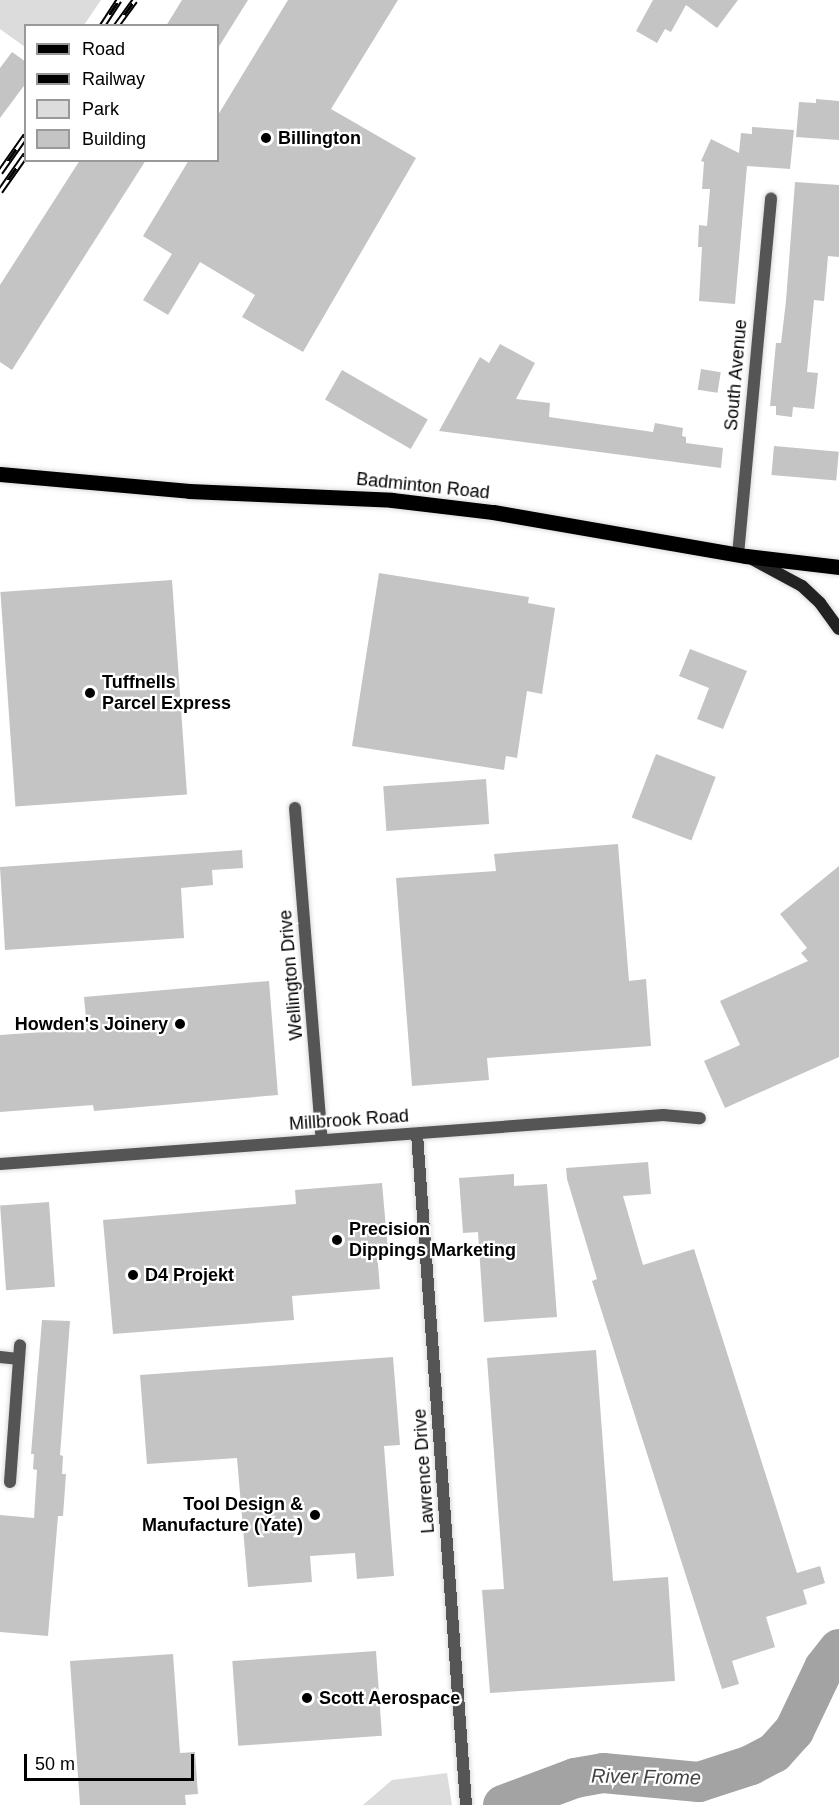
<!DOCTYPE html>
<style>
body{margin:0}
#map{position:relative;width:839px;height:1805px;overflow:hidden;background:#fff;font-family:Arial,sans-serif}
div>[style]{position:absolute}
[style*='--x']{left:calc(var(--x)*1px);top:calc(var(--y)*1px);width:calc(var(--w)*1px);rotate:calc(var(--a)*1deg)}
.green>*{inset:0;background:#dcdcdc}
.river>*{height:40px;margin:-20px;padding:0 20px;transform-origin:20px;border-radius:20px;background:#a3a3a3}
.building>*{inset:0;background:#c4c4c4;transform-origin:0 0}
.roads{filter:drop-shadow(0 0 2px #dbdbdb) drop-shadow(0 0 2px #dbdbdb)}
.minor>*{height:12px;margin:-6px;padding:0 6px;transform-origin:6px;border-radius:6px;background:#555}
.secondary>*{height:12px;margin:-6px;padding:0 6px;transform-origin:6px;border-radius:6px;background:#222}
.primary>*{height:15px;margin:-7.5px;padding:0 7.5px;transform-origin:7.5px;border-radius:7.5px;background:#000}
.rail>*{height:7px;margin-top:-3.5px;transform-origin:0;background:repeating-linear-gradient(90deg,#fff 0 14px,#000 0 28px);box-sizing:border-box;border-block:2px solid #000}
.dots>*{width:16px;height:16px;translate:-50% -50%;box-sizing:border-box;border:3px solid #fff;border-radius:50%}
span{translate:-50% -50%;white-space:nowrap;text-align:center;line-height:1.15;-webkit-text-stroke:4.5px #fff;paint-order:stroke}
.poi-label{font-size:18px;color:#000;font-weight:700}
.left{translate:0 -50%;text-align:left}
.right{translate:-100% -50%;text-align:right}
.street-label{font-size:18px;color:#000}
.water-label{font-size:20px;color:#444;font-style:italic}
.legend{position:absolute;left:24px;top:24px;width:195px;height:138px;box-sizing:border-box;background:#fff;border:2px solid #999;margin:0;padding:8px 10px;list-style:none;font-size:18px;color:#000}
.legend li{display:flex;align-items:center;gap:12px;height:30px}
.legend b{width:30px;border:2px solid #999}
.scale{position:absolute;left:24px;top:1754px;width:170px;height:27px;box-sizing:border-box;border:3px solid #000;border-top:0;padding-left:8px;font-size:18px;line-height:21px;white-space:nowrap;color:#000;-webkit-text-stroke:4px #fff;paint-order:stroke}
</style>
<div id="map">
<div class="green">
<div style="clip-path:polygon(0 0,101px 0,84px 25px,26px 26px,25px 47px,0 29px)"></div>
<div style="clip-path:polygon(447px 1773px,452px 1805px,363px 1805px,392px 1780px)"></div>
</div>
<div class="river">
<div style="--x:503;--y:1805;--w:77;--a:-20.6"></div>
<div style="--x:575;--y:1778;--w:28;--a:-10"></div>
<div style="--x:603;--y:1773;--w:96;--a:5.4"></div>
<div style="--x:699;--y:1782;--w:55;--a:-18.1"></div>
<div style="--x:751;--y:1765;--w:26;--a:-28"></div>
<div style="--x:774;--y:1753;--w:30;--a:-48"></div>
<div style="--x:794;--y:1731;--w:70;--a:-64.5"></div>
<div style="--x:824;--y:1668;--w:24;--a:-52"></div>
</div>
<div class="building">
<div style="clip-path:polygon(182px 0,248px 0,218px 48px,218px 26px,166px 26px)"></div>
<div style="clip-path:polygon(288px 0,398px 0,331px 109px,416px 158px,303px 352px,242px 317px,255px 295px,200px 262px,168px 315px,143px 300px,172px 254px,143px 236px,189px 160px,218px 160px,218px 115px)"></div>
<div style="clip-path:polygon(653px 0,738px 0,717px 28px,686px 5px,671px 32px,665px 29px,657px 43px,636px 31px)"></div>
<div style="clip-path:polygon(12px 52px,26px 62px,26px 83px,0 118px,0 68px)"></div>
<div style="clip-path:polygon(816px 99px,839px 101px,839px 140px,796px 137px,799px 102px,816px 103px)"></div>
<div style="clip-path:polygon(752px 127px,794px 130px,790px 169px,747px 166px,735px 304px,699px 301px,702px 247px,698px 247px,699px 225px,707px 226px,710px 189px,702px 189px,704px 162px,701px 161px,711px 139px,739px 153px,741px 133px,752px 134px)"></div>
<div style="clip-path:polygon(80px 160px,146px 160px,12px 370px,0 362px,0 285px)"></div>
<div style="clip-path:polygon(795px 182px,839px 185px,839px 257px,828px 256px,824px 301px,814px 300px,807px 372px,818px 373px,814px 409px,793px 407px,792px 417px,776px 415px,776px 406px,770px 406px,776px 343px,781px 343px,786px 301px)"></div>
<div style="clip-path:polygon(500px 344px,535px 363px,516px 399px,550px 403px,549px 417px,653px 432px,655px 423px,683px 428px,682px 436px,686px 437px,686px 443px,723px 448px,721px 468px,439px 431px,480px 357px,489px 363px)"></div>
<div style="left:701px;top:369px;width:20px;height:21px;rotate:9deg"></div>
<div style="left:342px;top:370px;width:99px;height:34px;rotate:30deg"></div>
<div style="left:774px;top:446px;width:65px;height:29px;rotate:5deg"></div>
<div style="clip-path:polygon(379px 573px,529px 597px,528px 603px,555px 608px,542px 694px,527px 691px,517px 758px,506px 756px,504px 770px,352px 746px)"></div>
<div style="left:172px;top:580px;width:215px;height:172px;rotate:86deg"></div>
<div style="clip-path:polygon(690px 649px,747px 671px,723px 729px,697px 719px,709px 688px,679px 676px)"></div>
<div style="left:656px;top:754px;width:64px;height:68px;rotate:21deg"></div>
<div style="left:486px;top:779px;width:45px;height:103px;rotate:86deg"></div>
<div style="clip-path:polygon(618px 844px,629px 981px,646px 979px,651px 1046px,487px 1058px,489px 1080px,412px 1086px,396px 878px,496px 871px,494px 854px)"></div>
<div style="clip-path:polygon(242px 850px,243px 868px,212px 870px,213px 885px,181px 888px,184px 938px,5px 950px,0 867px)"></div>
<div style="clip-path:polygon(839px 866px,839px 1057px,725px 1108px,704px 1061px,740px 1045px,720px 1001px,808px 961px,801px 953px,807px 948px,780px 914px)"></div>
<div style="clip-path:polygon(269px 981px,278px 1095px,94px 1111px,93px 1105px,0 1112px,0 1035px,87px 1029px,84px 997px)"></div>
<div style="clip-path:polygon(648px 1162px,651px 1194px,623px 1196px,643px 1265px,694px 1249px,797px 1573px,820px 1566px,825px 1583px,803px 1590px,807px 1604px,766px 1617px,775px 1647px,732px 1661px,739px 1684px,722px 1689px,592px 1281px,597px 1279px,567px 1179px,566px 1168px)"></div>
<div style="clip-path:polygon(514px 1174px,514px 1186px,547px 1184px,557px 1317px,484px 1322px,478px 1232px,463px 1233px,459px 1178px)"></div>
<div style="clip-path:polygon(382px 1183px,388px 1251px,377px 1252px,380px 1289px,292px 1296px,294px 1320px,113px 1334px,103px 1220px,296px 1204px,295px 1190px)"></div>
<div style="left:49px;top:1202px;width:85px;height:49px;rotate:86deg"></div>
<div style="clip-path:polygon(42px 1320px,70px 1321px,60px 1455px,63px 1456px,62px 1474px,66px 1474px,63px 1516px,58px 1516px,48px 1636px,0 1632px,0 1515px,34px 1518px,37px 1470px,33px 1469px,34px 1454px,31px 1454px)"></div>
<div style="clip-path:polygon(596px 1350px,613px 1581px,668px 1577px,675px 1681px,490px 1693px,482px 1590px,504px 1589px,487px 1358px)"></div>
<div style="clip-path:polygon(393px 1357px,400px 1445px,384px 1446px,394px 1576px,357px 1579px,355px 1553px,310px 1556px,312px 1582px,248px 1587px,237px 1458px,147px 1464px,140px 1375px)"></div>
<div style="left:376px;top:1651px;width:85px;height:144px;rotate:86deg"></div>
<div style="clip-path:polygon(173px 1654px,180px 1753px,195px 1752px,198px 1794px,185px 1795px,186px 1805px,80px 1805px,70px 1661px)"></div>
</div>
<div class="roads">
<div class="minor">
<div style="--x:738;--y:555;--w:358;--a:-84.7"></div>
<div style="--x:295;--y:808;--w:333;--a:85.4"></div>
<div style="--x:417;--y:1134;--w:673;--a:85.82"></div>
<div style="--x:0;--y:1164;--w:665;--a:-4.23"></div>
<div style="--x:663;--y:1115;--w:37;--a:5"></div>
<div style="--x:0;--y:1357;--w:18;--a:6"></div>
<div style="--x:10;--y:1482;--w:137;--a:-85.8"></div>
</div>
<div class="secondary">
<div style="--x:750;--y:558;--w:59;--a:28.3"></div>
<div style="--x:802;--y:586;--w:25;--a:43"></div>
<div style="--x:820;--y:603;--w:32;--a:54"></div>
</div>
<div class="primary">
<div style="--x:0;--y:474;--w:190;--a:5.1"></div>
<div style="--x:189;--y:491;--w:203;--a:2.5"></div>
<div style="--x:392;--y:500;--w:102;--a:6.8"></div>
<div style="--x:493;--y:512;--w:257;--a:9.9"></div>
<div style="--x:746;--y:556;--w:94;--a:6.7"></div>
</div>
</div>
<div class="rail">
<div style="--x:102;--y:26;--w:31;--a:-57"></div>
<div style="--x:116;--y:26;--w:32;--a:-54"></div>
<div style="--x:0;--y:172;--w:45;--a:-54.9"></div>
<div style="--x:0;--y:191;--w:45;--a:-54.9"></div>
</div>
<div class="dots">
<div style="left:266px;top:138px;background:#000"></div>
<div style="left:90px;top:693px;background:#000"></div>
<div style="left:180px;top:1024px;background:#000"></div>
<div style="left:337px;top:1240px;background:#000"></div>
<div style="left:133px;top:1275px;background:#000"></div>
<div style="left:315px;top:1515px;background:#000"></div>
<div style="left:307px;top:1698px;background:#000"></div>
</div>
<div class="poi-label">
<span class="left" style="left:278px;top:138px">Billington</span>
<span class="left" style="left:102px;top:693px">Tuffnells<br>Parcel Express</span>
<span class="right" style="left:168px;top:1024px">Howden's Joinery</span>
<span class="left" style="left:349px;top:1240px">Precision<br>Dippings Marketing</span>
<span class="left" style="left:145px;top:1275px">D4 Projekt</span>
<span class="right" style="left:303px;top:1515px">Tool Design &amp;<br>Manufacture (Yate)</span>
<span class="left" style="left:319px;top:1698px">Scott Aerospace</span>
</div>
<div class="street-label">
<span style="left:736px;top:375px;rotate:-85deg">South Avenue</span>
<span style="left:423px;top:486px;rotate:6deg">Badminton Road</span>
<span style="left:291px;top:975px;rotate:-95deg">Wellington Drive</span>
<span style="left:349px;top:1120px;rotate:-4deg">Millbrook Road</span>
<span style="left:424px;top:1471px;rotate:-94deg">Lawrence Drive</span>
</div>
<div class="water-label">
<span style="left:646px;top:1777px;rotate:1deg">River Frome</span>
</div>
<ul class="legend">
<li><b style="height:8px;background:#000"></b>Road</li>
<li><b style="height:8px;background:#000"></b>Railway</li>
<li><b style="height:16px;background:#dcdcdc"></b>Park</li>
<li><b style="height:16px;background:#c4c4c4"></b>Building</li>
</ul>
<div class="scale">50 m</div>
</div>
